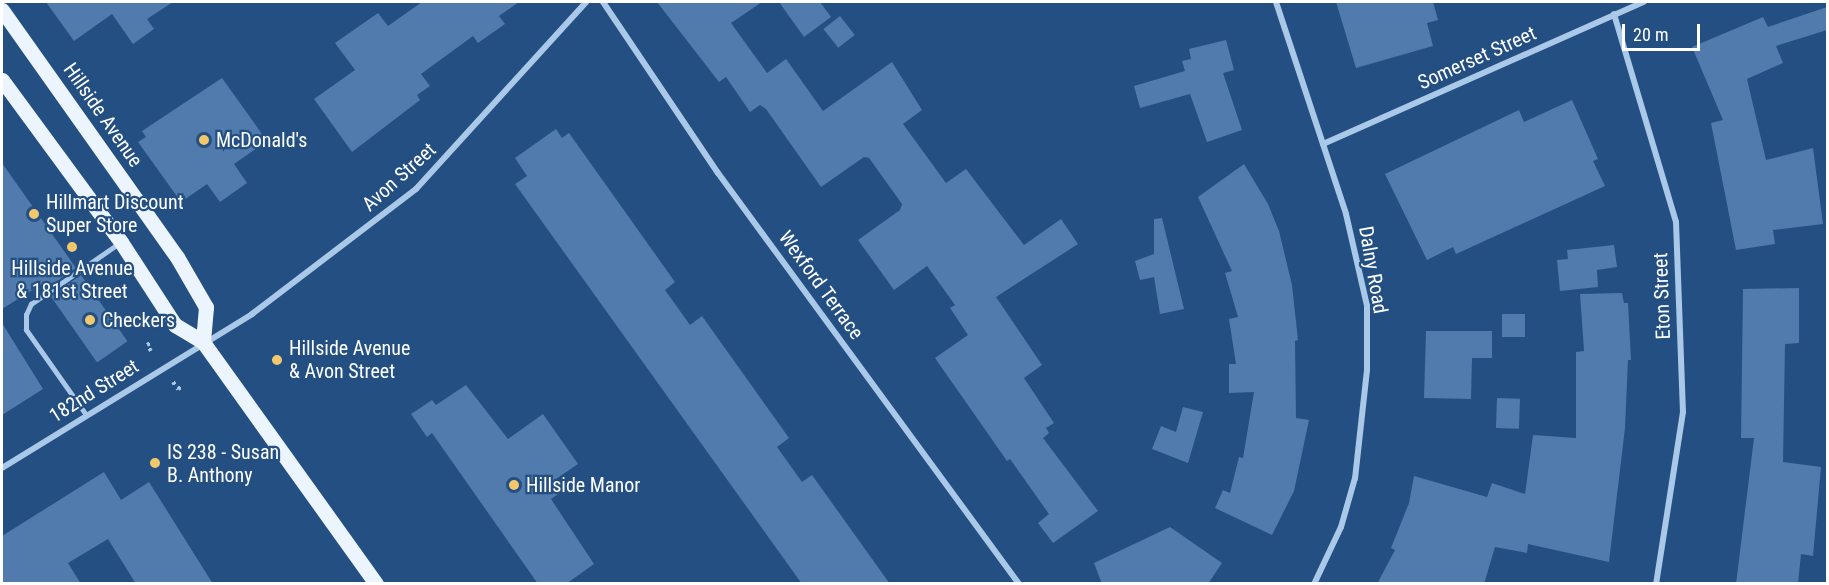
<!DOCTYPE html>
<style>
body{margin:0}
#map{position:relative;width:1829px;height:585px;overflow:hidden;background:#234f82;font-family:"Roboto Condensed",sans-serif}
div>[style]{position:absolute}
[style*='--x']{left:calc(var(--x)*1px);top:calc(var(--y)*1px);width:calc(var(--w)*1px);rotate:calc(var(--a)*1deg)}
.building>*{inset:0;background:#507bac;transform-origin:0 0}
.path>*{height:4px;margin-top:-2px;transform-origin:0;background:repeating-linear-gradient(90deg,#aac8e7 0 3px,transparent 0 7.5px)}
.lane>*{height:4.5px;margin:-2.25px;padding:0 2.25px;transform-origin:2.25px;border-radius:2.25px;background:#aac8e7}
.street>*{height:6px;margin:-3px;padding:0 3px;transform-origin:3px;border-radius:3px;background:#aac8e7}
.primary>*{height:15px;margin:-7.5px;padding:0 7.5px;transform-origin:7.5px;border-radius:7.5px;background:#ecf4fd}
.dots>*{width:16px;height:16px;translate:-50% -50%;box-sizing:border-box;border:3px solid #234f82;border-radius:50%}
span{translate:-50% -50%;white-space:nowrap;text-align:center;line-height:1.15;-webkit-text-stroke:4.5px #234f82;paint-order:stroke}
.street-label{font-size:20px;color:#fff}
.poi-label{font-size:20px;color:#fff}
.left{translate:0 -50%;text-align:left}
.frame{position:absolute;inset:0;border:3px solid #fff;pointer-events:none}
.scale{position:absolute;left:1622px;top:24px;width:78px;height:27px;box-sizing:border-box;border:3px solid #fff;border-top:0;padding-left:8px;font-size:18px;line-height:21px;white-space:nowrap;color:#fff;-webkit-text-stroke:4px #234f82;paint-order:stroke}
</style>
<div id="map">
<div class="building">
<div style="clip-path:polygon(46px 2px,173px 2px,147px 19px,154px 29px,133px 44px,112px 14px,74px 41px)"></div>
<div style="clip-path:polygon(422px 2px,519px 2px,499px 16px,505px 24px,478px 43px,473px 36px,421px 74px,430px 86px,417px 95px,420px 100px,352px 152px,314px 99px,355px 70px,335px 43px,378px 13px,388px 26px)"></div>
<div style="clip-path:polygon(657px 2px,762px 2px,731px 23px,767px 73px,786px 59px,823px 111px,892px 62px,922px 110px,903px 124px,946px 183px,966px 169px,1024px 245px,1061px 219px,1078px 244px,996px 297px,1042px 365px,1024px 378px,1054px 423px,1046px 428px,1049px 433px,1043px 438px,1098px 511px,1053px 543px,1038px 523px,1049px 514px,1010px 459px,1007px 461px,935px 358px,968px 335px,950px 308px,955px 305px,927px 266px,894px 290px,858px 240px,900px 210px,902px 204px,869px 158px,864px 157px,821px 187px,766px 109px,760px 105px,750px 112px,726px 77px,719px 82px)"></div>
<div style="clip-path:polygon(779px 2px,820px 2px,831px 17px,804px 37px)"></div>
<div style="clip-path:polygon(1336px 2px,1433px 2px,1438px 20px,1427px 23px,1433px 46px,1356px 68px)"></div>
<div style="clip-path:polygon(1827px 7px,1827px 30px,1776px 46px,1783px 63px,1747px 79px,1766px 160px,1813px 148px,1823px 224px,1773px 230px,1775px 244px,1736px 250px,1711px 123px,1723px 120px,1692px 47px,1763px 17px,1768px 27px)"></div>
<div style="left:840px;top:16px;width:24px;height:21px;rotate:52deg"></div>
<div style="clip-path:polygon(1226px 40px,1234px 70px,1223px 73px,1242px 130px,1207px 142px,1190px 94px,1140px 108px,1134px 86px,1185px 71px,1182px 61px,1191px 59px,1189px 49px)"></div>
<div style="clip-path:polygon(222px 78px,267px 141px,234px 164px,247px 183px,220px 202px,207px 184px,181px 202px,138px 142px,146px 137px,142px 131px)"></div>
<div style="clip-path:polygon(1572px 100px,1598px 159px,1593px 161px,1605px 186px,1456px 254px,1453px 247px,1427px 260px,1385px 174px,1519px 110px,1524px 122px)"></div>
<div style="clip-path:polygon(556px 129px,562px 138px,569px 133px,675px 282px,665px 290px,690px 325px,702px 316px,789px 438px,777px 447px,802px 482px,812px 475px,890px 584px,802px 584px,515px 184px,527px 176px,515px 158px)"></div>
<div style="clip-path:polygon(2px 163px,76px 268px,46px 289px,42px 284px,2px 309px)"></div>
<div style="clip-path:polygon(1244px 164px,1268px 204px,1279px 231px,1292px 285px,1298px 340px,1295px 341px,1296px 418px,1309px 420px,1294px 491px,1272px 535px,1215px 508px,1223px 490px,1230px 493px,1239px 457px,1243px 458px,1254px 392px,1229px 393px,1229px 364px,1236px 364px,1229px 319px,1238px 317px,1225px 273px,1232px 271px,1198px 197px)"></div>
<div style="clip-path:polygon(1162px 218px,1184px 309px,1160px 314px,1154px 277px,1140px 280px,1135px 261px,1154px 254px,1154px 219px)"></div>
<div style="clip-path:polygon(1614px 245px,1617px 267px,1597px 270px,1598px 287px,1560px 291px,1557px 260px,1568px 259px,1567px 250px)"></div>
<div style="left:81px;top:275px;width:81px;height:37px;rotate:55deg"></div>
<div style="clip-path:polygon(1799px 288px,1799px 343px,1785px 344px,1783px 462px,1821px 467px,1813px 556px,1801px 554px,1798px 584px,1736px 584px,1754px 438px,1741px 438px,1743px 289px)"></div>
<div style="clip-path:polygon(1622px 293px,1624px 303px,1628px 303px,1631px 360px,1628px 360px,1625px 428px,1609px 562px,1528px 544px,1527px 553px,1495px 547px,1484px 584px,1377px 584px,1395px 550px,1391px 548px,1409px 503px,1414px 476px,1487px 497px,1492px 483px,1525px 494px,1533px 435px,1576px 438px,1576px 352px,1584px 351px,1580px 294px)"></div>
<div style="left:1525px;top:314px;width:23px;height:23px;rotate:90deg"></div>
<div style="clip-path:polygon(2px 323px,43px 389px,2px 415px)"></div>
<div style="clip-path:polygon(1426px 331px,1492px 331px,1492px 358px,1472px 358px,1471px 399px,1424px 398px)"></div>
<div style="clip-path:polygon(466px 385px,508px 439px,543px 414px,578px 464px,556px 479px,564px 490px,551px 499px,594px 564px,566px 584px,538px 584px,432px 433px,427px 437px,411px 414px,432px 400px,436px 405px)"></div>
<div style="left:1497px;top:398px;width:23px;height:30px;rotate:2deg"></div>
<div style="clip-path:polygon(1183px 407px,1203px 412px,1188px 463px,1152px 449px,1161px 426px,1176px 432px)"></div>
<div style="clip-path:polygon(104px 472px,121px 500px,149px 482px,213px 584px,136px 584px,108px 539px,68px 563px,81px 584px,2px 584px,2px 536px)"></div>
<div style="clip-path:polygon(1170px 527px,1222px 563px,1208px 584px,1102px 584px,1094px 563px)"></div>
</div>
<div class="path">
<div style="--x:151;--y:351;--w:7;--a:-124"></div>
<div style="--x:147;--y:345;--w:6;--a:-31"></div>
<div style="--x:173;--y:382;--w:9;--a:54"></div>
<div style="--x:178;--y:389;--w:7;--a:-34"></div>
</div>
<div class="lane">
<div style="--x:86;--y:415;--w:104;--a:-125.2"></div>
<div style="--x:26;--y:330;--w:15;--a:-90"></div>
<div style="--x:26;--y:315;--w:12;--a:-66"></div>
<div style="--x:31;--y:304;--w:106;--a:-34.6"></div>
</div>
<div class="street">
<div style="--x:603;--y:2;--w:206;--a:56.1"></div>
<div style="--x:718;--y:173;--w:509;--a:53.78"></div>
<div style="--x:1276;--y:2;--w:223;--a:71.7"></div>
<div style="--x:1346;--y:214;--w:94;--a:77.1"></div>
<div style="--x:1367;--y:306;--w:64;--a:90"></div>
<div style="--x:1367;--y:370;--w:109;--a:96.3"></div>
<div style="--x:1355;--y:478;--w:51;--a:105.9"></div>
<div style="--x:1341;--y:527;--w:63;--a:115.3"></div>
<div style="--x:1614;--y:14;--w:217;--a:73.4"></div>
<div style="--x:1676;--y:222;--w:190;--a:87.9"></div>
<div style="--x:1683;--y:412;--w:174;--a:98.9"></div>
<div style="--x:1323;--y:144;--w:351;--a:-23.9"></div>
<div style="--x:2;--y:468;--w:294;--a:-31.6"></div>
<div style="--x:252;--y:314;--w:206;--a:-37.3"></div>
<div style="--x:416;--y:189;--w:253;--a:-47.7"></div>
</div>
<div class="primary">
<div style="--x:2;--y:10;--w:303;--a:54.7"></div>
<div style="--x:177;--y:257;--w:58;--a:59.9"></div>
<div style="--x:206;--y:307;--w:35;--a:95"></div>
<div style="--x:2;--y:80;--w:201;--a:53.7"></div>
<div style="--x:121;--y:242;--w:99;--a:57"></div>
<div style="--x:175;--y:325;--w:33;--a:31"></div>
<div style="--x:203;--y:342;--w:297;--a:54.4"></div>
</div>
<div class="dots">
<div style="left:204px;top:140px;background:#f3c86d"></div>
<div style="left:34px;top:214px;background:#f3c86d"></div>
<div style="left:72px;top:247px;background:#f3c86d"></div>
<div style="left:90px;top:320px;background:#f3c86d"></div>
<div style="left:277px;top:360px;background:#f3c86d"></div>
<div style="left:155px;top:463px;background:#f3c86d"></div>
<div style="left:514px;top:485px;background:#f3c86d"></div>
</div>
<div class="street-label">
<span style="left:1477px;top:58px;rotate:-24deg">Somerset Street</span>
<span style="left:103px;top:115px;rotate:55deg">Hillside Avenue</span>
<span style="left:399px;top:177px;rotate:-42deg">Avon Street</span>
<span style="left:1373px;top:270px;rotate:80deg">Dalny Road</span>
<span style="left:821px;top:285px;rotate:54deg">Wexford Terrace</span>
<span style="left:1662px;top:296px;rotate:-92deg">Eton Street</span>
<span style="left:94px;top:391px;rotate:-32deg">182nd Street</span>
</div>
<div class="poi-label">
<span class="left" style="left:216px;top:140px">McDonald's</span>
<span class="left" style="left:46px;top:214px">Hillmart Discount<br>Super Store</span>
<span style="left:72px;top:280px">Hillside Avenue<br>&amp; 181st Street</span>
<span class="left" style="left:102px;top:320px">Checkers</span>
<span class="left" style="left:289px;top:360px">Hillside Avenue<br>&amp; Avon Street</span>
<span class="left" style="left:167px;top:464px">IS 238 - Susan<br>B. Anthony</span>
<span class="left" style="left:526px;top:485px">Hillside Manor</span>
</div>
<div class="frame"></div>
<div class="scale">20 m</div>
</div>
